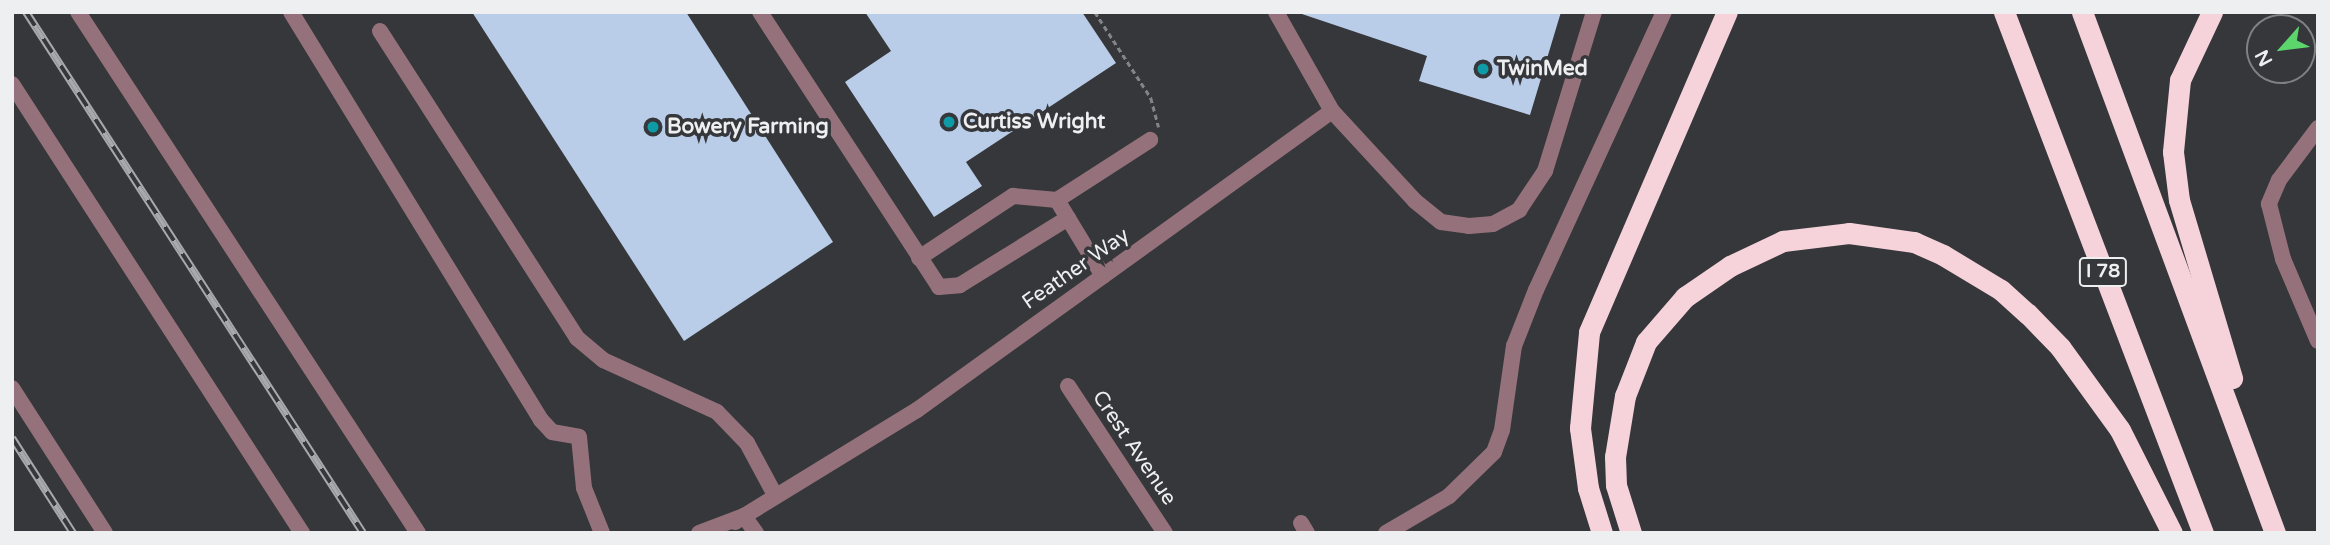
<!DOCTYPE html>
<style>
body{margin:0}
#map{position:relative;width:2330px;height:545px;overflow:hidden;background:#35373a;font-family:"Varela Round",sans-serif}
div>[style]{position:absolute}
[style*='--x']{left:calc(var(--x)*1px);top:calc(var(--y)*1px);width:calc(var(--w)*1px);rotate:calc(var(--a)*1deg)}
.building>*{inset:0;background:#bacde8}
.path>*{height:2.5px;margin-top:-1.25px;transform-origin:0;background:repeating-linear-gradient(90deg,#828487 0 5px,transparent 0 8.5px)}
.minor>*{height:16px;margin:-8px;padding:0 8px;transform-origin:8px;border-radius:8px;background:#95727b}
.highway>*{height:21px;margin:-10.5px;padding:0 10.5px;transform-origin:10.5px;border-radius:10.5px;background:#f6d2db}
.rail>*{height:8px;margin-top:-4px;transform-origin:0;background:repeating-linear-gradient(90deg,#35373a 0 16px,#a7a9ac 0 32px);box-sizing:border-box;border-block:2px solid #a7a9ac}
.dots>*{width:19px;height:19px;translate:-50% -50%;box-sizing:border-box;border:4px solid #35373a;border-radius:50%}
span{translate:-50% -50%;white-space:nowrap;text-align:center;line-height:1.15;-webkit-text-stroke:7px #35373a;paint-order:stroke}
.shield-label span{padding:2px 5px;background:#35373a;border:2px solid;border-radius:5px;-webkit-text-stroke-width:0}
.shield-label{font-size:19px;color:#edeff1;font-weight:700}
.poi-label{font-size:21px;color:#edeff1;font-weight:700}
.left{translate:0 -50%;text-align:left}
.street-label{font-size:21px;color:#edeff1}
.frame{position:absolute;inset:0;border:14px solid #edeff1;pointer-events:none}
.north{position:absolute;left:2246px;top:14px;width:70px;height:70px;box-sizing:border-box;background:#35373a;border:2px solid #7f8183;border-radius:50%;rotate:242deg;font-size:19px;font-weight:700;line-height:28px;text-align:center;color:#edeff1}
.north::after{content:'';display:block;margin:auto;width:24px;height:32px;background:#5cd56d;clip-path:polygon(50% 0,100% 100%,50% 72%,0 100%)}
</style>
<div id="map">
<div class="building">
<div style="clip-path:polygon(472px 12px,686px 12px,833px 242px,684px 341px)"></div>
<div style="clip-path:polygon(865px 12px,1082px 12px,1116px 63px,966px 162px,982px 186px,934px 217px,845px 82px,891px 51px)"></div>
<div style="clip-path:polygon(1296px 12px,1561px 12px,1530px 115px,1419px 81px,1427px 56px)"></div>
</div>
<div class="path">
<div style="--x:1095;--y:12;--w:103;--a:56.9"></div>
<div style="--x:1151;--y:98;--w:30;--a:75"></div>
</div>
<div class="minor">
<div style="--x:78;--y:12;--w:622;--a:56.87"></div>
<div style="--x:291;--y:12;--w:479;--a:58.5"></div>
<div style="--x:541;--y:420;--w:16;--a:47"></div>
<div style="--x:552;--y:432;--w:27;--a:10"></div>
<div style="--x:579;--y:437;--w:51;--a:84.4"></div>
<div style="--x:584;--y:488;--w:48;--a:68.2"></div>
<div style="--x:760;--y:12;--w:328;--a:56.9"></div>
<div style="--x:939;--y:287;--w:21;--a:-5"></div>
<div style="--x:960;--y:285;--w:127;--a:-31.8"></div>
<div style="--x:380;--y:31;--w:365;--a:57.3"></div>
<div style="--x:577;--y:338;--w:34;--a:40"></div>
<div style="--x:603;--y:360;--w:125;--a:24.5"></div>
<div style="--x:717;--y:412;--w:43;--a:45.9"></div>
<div style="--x:747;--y:443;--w:59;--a:61.7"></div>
<div style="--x:12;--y:84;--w:535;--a:57.14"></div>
<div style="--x:1332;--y:111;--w:122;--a:47.3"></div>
<div style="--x:1415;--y:201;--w:33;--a:39"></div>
<div style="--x:1441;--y:222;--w:28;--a:8"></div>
<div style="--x:1469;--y:226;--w:24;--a:-5"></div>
<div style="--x:1493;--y:224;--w:30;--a:-28"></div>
<div style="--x:1519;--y:210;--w:47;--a:-56.3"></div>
<div style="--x:1545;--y:171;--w:166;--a:-72.9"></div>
<div style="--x:2318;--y:128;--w:65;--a:126.9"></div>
<div style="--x:2279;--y:180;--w:26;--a:113"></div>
<div style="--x:2269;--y:204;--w:57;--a:75.7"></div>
<div style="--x:2283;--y:259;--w:89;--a:66.9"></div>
<div style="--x:919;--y:258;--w:113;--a:-33.4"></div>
<div style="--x:1013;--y:196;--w:44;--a:5.2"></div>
<div style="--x:1103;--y:276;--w:89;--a:-121.2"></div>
<div style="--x:1057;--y:200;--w:111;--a:-32.8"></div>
<div style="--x:1068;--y:386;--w:176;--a:56.6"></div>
<div style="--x:12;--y:388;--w:172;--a:57.3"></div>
<div style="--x:735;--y:522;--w:11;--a:-34"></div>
<div style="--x:744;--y:516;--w:21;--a:55"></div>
<div style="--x:1301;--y:523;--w:12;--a:59"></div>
<div style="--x:699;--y:533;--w:48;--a:-20.7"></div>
<div style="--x:744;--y:516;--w:203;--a:-31.5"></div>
<div style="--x:917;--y:410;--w:511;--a:-35.77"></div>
<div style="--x:1332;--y:111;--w:114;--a:-119.5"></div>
<div style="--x:1386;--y:533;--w:73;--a:-30.4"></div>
<div style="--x:1449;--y:496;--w:63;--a:-44.4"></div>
<div style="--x:1494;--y:452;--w:23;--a:-70"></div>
<div style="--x:1502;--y:430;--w:85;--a:-81.9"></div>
<div style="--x:1514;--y:346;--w:60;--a:-68.6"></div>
<div style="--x:1536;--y:290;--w:306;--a:-65.3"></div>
</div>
<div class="highway">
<div style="--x:2004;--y:12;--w:558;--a:69.1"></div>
<div style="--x:2082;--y:12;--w:556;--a:69.67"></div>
<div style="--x:2212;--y:12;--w:75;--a:115.2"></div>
<div style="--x:2180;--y:80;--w:72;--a:95.6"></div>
<div style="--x:2173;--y:152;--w:48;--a:82.9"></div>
<div style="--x:2179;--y:200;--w:186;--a:73.4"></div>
<div style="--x:1602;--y:533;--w:47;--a:-107.3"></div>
<div style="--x:1588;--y:488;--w:61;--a:-97.6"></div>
<div style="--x:1580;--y:428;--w:96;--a:-84.6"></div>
<div style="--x:1589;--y:332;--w:348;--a:-66.7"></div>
<div style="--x:1631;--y:533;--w:50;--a:-107.4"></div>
<div style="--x:1616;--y:485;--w:28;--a:-92"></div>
<div style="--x:1615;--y:457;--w:62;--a:-80.7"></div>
<div style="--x:1625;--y:396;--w:58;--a:-68.7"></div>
<div style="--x:1646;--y:342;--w:60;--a:-49.1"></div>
<div style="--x:1685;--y:297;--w:55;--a:-34.6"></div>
<div style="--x:1730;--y:266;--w:59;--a:-25.3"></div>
<div style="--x:1783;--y:241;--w:66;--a:-6.9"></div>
<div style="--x:1849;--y:233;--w:66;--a:7.9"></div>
<div style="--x:1914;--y:242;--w:32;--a:24"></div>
<div style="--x:1943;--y:255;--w:68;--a:31.1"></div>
<div style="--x:2001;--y:290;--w:36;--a:42"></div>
<div style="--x:2028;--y:314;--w:46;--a:45.9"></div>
<div style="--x:2060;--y:347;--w:102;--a:54.1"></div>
<div style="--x:2120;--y:430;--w:115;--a:63.2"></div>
</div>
<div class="rail">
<div style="--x:26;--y:12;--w:620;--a:57.1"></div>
<div style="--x:12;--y:438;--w:113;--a:57.3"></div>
</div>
<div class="dots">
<div style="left:1483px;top:69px;background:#0f9aa8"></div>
<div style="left:949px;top:122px;background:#0f9aa8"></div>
<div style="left:653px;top:127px;background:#0f9aa8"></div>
</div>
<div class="shield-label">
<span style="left:2103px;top:272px">I 78</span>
</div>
<div class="poi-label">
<span class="left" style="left:1497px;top:69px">TwinMed</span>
<span class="left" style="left:963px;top:122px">Curtiss Wright</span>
<span class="left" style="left:667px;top:127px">Bowery Farming</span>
</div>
<div class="street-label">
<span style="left:1076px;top:269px;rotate:-35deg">Feather Way</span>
<span style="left:1134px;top:448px;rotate:56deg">Crest Avenue</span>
</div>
<div class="frame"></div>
<div class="north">N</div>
</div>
